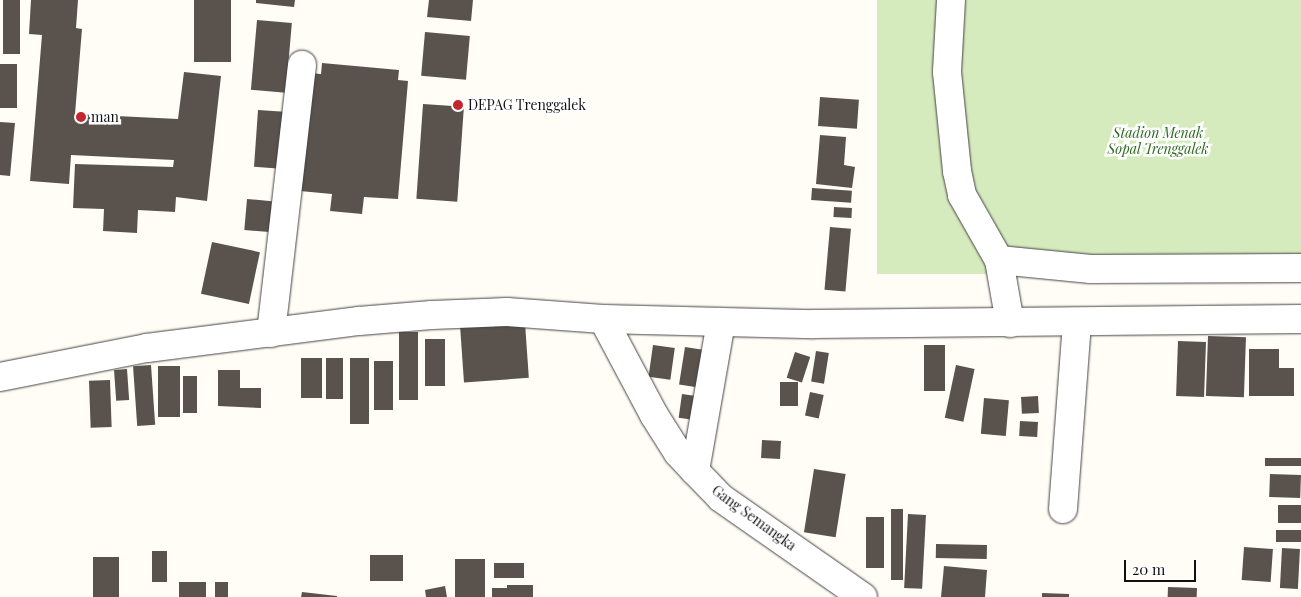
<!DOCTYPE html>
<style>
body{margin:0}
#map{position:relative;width:1301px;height:597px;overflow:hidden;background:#fffdf5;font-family:"Playfair Display",serif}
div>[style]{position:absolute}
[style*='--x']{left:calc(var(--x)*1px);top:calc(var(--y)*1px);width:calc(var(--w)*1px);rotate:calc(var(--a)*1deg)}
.green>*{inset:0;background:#d5ebbd;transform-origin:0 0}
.building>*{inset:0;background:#5a524d;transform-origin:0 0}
.roads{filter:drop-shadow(0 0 1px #444) drop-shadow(0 0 1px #444)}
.minor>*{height:28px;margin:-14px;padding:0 14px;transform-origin:14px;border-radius:14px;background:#fff}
.dots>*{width:14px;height:14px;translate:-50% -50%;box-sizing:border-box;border:2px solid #fff;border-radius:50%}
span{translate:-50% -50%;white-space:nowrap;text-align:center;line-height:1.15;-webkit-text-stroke:5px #fff;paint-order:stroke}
.poi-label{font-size:14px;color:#111}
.left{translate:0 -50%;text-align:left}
.park-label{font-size:14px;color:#2f6b1f;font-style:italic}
.street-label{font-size:14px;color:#111}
.scale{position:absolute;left:1124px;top:560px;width:72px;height:22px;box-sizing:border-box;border:2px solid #111;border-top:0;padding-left:6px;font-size:15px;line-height:18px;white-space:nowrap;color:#111;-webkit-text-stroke:4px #fff;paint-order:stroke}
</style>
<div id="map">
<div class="green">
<div style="left:877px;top:0;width:424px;height:274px"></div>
</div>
<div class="building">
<div style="left:3px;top:0;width:17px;height:54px"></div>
<div style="clip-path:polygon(31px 0,78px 0,76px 28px,82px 29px,75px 114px,178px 119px,184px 72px,221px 76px,207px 201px,176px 197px,175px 212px,138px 210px,137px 233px,103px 231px,104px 209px,73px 208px,75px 164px,173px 167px,174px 160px,71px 155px,69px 184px,30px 181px,42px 35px,29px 34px)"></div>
<div style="left:194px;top:0;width:37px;height:62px"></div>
<div style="clip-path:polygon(256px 0,295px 0,294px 7px,256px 3px)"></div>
<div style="clip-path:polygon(429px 0,473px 0,471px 21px,427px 17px)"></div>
<div style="left:257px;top:20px;width:35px;height:70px;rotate:5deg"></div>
<div style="left:425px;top:32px;width:45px;height:44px;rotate:5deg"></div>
<div style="clip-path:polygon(322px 63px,399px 70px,398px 80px,408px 81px,398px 199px,364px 197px,362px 214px,330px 211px,332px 194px,300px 191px,310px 73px,321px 74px)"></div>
<div style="left:0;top:64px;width:17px;height:44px"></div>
<div style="left:820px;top:97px;width:39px;height:29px;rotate:4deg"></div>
<div style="left:423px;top:104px;width:41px;height:95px;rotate:4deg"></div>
<div style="left:258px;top:110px;width:30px;height:57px;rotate:4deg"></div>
<div style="clip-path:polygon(0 122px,15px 123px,10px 176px,0 175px)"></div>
<div style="clip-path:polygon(820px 135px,846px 137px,844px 165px,855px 167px,852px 188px,816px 184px)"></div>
<div style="left:812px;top:188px;width:40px;height:12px;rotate:4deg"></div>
<div style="left:247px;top:199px;width:25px;height:31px;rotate:5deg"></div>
<div style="left:834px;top:207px;width:18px;height:10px;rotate:3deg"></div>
<div style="left:830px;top:227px;width:21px;height:63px;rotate:5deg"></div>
<div style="left:212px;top:242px;width:49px;height:53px;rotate:12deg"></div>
<div style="left:525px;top:323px;width:55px;height:65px;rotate:86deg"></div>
<div style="left:399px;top:332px;width:19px;height:68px"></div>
<div style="left:1208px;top:336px;width:38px;height:60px;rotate:2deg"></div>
<div style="left:425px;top:339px;width:20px;height:47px"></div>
<div style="left:1178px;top:341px;width:28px;height:55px;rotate:2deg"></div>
<div style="left:653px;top:345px;width:22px;height:32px;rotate:8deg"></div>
<div style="left:924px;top:345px;width:21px;height:46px"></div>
<div style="left:685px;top:347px;width:18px;height:38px;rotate:9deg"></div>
<div style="clip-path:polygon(1249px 349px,1279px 349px,1279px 368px,1294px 368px,1294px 396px,1249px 396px)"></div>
<div style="left:816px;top:351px;width:13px;height:31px;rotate:9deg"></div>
<div style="left:795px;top:352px;width:16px;height:27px;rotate:18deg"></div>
<div style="left:301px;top:358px;width:21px;height:40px"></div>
<div style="left:326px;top:358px;width:17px;height:41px"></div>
<div style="left:350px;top:358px;width:19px;height:66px"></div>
<div style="left:374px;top:361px;width:19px;height:49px"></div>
<div style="left:151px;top:365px;width:60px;height:18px;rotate:86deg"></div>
<div style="left:956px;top:365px;width:19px;height:54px;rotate:12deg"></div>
<div style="left:158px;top:366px;width:22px;height:51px"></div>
<div style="left:127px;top:369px;width:31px;height:13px;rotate:86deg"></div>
<div style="clip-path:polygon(218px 370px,240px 370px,240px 388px,261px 388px,261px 408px,218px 406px)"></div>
<div style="left:183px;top:376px;width:14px;height:37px"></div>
<div style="left:110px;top:380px;width:47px;height:21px;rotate:88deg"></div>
<div style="left:780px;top:382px;width:18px;height:24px"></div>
<div style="left:810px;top:392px;width:14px;height:24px;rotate:12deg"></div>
<div style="left:682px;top:394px;width:14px;height:24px;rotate:8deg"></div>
<div style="left:1038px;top:396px;width:17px;height:17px;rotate:87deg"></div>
<div style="left:984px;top:398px;width:25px;height:36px;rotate:5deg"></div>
<div style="left:1020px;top:421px;width:18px;height:15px;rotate:3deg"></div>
<div style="left:762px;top:440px;width:19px;height:18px;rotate:3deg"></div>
<div style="left:1301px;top:458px;width:8px;height:36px;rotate:90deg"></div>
<div style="left:814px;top:469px;width:32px;height:64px;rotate:9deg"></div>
<div style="left:1270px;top:474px;width:31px;height:23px;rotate:2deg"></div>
<div style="left:1278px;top:505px;width:23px;height:18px"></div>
<div style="left:891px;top:509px;width:12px;height:71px"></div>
<div style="left:908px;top:514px;width:18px;height:74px;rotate:3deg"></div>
<div style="left:866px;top:517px;width:18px;height:51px"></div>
<div style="left:1276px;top:530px;width:25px;height:12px"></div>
<div style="left:936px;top:544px;width:51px;height:14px;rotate:1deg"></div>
<div style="left:1244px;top:547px;width:29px;height:33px;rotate:4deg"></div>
<div style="left:1282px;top:548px;width:18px;height:40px;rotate:3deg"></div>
<div style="left:152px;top:551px;width:15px;height:31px"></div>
<div style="left:370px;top:555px;width:33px;height:26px"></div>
<div style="left:93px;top:557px;width:26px;height:40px"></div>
<div style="left:485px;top:559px;width:38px;height:30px;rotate:90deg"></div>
<div style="left:494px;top:563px;width:30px;height:15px"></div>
<div style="clip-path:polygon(944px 566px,987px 570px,985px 597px,941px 597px)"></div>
<div style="left:179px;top:582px;width:27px;height:15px"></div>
<div style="left:215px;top:582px;width:13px;height:15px"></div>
<div style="clip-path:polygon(507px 585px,533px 585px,533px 597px,492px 597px,492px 588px,507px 588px)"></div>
<div style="clip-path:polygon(445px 586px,447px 597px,426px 597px,425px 590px)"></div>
<div style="left:1168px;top:587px;width:29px;height:10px;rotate:2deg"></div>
<div style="clip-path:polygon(302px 592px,337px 596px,337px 597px,301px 597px)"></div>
<div style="clip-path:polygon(1042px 593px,1069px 594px,1069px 597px,1042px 597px)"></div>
</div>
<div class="roads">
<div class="minor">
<div style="--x:951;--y:0;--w:72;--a:93.2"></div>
<div style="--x:947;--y:72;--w:100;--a:84.2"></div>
<div style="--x:957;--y:171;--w:25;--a:78"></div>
<div style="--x:962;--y:195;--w:75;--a:60.4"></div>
<div style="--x:999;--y:260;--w:92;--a:5.6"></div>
<div style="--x:1091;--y:269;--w:210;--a:-0.3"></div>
<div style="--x:999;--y:260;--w:64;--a:80.1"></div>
<div style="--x:603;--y:319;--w:109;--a:62"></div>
<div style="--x:654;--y:415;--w:45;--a:57.7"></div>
<div style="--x:678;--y:453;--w:25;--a:47"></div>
<div style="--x:695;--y:471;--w:37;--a:46"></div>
<div style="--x:721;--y:498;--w:173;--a:34.9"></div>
<div style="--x:271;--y:333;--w:270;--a:-83.4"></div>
<div style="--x:0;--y:377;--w:150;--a:-11.2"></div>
<div style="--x:147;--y:348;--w:214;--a:-7.3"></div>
<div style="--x:359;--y:321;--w:73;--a:-4.7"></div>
<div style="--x:432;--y:315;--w:75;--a:-2.3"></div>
<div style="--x:507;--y:312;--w:96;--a:4.2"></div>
<div style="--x:603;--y:319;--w:211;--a:1.4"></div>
<div style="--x:814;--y:324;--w:487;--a:-0.6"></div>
<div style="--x:695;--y:471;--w:151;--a:-80.1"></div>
<div style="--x:1063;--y:509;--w:187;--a:-85.7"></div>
</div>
</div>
<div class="dots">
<div style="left:458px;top:105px;background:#c4262e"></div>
<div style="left:81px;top:117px;background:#c4262e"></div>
</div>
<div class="poi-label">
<span class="left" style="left:468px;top:105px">DEPAG Trenggalek</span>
<span class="left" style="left:91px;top:117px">man</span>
</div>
<div class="park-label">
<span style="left:1158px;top:141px">Stadion Menak<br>Sopal Trenggalek</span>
</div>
<div class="street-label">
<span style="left:754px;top:518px;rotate:36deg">Gang Semangka</span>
</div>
<div class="scale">20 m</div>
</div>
